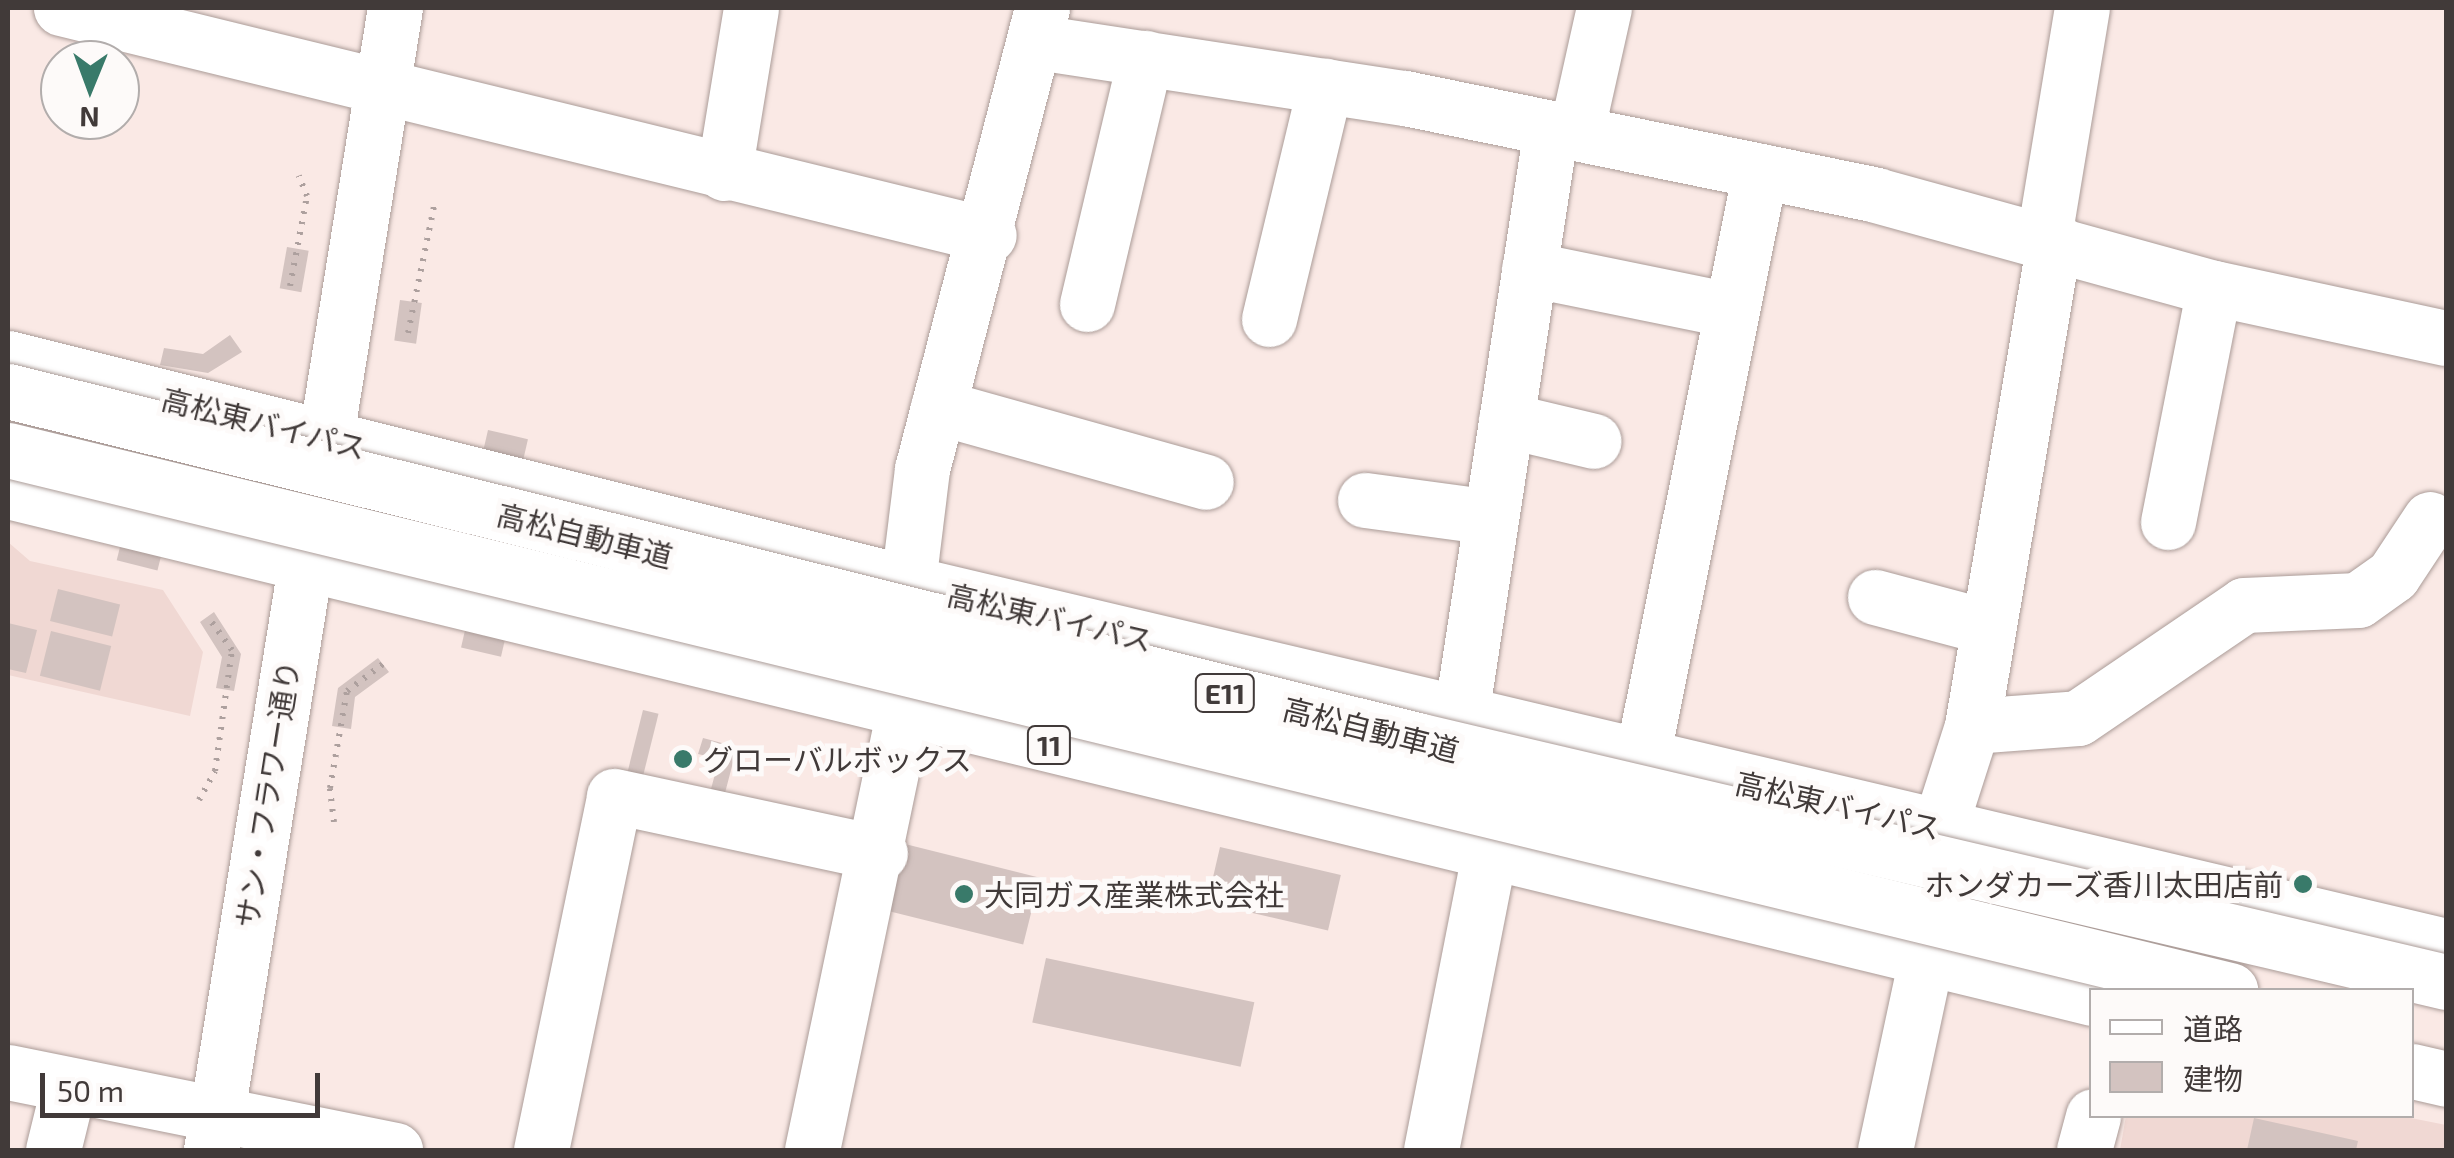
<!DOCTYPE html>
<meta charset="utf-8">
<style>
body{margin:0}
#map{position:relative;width:2454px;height:1158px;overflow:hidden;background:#fae9e5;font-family:"Exo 2","Noto Sans JP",sans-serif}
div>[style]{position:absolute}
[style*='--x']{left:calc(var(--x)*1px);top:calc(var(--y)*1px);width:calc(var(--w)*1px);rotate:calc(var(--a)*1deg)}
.built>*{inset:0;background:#f0d8d3}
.building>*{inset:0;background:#d3c3c0;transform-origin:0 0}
.path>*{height:6px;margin-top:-3px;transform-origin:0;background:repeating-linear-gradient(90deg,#ada09e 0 2.5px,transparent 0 10.5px)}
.roads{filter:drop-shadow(0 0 2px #ab9c98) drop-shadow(0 0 2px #ab9c98)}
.minor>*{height:55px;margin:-27.5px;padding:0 27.5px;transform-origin:27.5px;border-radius:27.5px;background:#fff}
.highway>*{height:55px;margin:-27.5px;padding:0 27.5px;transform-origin:27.5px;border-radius:27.5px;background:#fff}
.bridges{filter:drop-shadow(0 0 2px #ab9c98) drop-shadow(0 0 2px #ab9c98)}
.highway-bridge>*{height:55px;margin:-27.5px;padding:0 27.5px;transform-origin:27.5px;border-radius:27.5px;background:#fff}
.dots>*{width:28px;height:28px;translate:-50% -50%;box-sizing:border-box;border:5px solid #fdfaf9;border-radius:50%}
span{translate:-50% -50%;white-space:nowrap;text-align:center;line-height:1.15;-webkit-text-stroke:10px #fdfaf9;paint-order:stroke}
.shield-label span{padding:2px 8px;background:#fdfaf9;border:2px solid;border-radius:8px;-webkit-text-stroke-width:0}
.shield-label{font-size:28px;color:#413a39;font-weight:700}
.street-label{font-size:30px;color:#413a39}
.poi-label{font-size:30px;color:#413a39}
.left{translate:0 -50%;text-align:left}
.right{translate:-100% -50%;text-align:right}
.frame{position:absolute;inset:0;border:10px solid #413a39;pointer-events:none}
.legend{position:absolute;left:2089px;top:988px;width:325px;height:130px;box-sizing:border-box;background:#fdfaf9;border:2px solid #b2adac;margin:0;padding:12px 18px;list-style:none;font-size:30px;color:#413a39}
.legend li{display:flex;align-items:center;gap:20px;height:50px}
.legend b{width:50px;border:2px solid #b2adac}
.north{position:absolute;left:40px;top:40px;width:100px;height:100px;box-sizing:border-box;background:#fdfaf9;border:2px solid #b2adac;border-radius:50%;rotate:181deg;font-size:28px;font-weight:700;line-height:40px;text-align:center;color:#413a39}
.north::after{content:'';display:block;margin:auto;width:35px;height:45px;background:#397a6a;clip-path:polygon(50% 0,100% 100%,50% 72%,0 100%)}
.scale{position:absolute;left:40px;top:1073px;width:280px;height:45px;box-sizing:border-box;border:5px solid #413a39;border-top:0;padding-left:12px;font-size:30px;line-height:35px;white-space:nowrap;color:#413a39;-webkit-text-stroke:8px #fdfaf9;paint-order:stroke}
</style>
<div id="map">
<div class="built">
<div style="clip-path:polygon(8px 542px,30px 561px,163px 590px,203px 652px,190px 716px,8px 675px)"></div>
<div style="clip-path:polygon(2126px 1116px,2401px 1116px,2446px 1125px,2446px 1150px,2120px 1150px)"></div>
</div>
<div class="building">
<div style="left:287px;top:247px;width:22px;height:42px;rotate:10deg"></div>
<div style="left:400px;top:300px;width:22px;height:41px;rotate:8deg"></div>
<div style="clip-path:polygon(230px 335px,242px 352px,208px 373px,160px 365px,164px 348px,203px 354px)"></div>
<div style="left:488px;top:430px;width:41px;height:22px;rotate:13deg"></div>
<div style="left:122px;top:539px;width:42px;height:22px;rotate:14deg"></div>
<div style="left:58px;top:589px;width:64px;height:33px;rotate:14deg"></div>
<div style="clip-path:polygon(214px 612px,241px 654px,234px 691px,216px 688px,222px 657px,200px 622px)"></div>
<div style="clip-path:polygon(8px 623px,37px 630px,26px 673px,8px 669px)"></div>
<div style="left:466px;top:626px;width:41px;height:22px;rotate:13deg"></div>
<div style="left:51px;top:631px;width:62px;height:46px;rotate:14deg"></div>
<div style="clip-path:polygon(378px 658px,389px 672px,355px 697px,351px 729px,332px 726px,338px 688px)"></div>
<div style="left:643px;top:710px;width:16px;height:68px;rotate:14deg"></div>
<div style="clip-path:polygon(703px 738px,737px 747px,725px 793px,711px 789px,719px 759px,698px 754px)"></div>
<div style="left:905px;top:844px;width:139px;height:69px;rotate:14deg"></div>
<div style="left:1220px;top:847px;width:124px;height:57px;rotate:13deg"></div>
<div style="left:1046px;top:958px;width:213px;height:66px;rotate:12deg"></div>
<div style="clip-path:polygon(2254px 1118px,2358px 1141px,2356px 1150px,2247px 1150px)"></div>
</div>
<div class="path">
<div style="--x:290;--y:286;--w:92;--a:-79.3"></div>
<div style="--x:307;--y:196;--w:22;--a:-112"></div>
<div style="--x:408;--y:333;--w:135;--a:-78.4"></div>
<div style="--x:199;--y:800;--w:33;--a:-61"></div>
<div style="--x:215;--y:771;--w:122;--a:-82"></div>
<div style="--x:232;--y:650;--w:36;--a:-126"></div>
<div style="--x:334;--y:822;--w:34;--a:-97"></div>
<div style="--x:330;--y:788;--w:98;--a:-80.1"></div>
<div style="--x:347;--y:691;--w:45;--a:-36.9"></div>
</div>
<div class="roads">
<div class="minor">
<div style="--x:61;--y:8;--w:955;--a:13.75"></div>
<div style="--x:1037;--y:42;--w:372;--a:8.7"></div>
<div style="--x:1405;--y:98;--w:481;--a:11.6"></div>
<div style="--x:1876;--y:195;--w:351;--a:15.4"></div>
<div style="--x:2214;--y:288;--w:237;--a:12.2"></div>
<div style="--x:1576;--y:133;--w:128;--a:-77.4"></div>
<div style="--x:724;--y:173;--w:167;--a:-80.7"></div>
<div style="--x:2044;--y:237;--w:232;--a:-80.6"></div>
<div style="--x:1529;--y:269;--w:205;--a:11.5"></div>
<div style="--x:1087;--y:304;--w:253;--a:-76.7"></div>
<div style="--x:1269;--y:319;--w:240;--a:-76.5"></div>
<div style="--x:938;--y:407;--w:278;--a:15.6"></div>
<div style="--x:1506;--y:420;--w:90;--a:13.4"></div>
<div style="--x:1365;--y:500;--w:126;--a:7.7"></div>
<div style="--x:2168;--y:522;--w:238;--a:-78.9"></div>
<div style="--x:908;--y:583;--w:115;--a:-83"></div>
<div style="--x:922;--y:469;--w:476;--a:-75.4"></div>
<div style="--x:1875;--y:597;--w:117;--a:14.9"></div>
<div style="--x:1461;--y:715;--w:594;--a:-81.28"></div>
<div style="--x:1972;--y:726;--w:106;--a:-4.3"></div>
<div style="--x:2078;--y:718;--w:201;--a:-34.2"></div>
<div style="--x:2244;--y:605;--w:114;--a:-2.5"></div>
<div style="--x:2358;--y:600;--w:43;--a:-35.5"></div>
<div style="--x:2393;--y:575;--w:67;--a:-56.5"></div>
<div style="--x:1642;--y:758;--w:599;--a:-78.63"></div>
<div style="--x:1939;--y:829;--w:108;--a:-72.2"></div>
<div style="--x:1972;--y:726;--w:494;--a:-80.4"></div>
<div style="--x:8;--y:1072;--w:395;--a:11.4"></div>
<div style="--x:53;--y:1150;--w:67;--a:-76.2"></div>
<div style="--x:211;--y:1150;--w:1157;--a:-80.85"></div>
<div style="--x:541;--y:1150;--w:361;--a:-78.3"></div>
<div style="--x:614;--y:796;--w:272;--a:12.1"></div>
<div style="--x:812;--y:1150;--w:450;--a:-78.2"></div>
<div style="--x:1431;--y:1150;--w:301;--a:-78.9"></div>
<div style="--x:1885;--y:1150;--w:195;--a:-77.9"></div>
<div style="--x:2084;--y:1150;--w:35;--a:-75"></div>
</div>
<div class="highway">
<div style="--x:8;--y:358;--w:928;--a:14.04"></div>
<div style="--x:908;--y:583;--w:1580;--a:13.28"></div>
<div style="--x:8;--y:491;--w:2145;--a:13.67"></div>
<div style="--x:2412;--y:1071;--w:35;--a:13"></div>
</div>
</div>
<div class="bridges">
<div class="highway-bridge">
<div style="--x:8;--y:391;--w:1452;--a:13.91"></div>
<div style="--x:1417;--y:740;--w:1057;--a:13.23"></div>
<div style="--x:8;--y:450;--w:2287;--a:13.66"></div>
</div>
</div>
<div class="dots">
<div style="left:683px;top:759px;background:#397a6a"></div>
<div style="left:2303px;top:884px;background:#397a6a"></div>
<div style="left:964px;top:894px;background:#397a6a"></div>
</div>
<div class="shield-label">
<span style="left:1225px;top:693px">E11</span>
<span style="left:1049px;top:745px">11</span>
</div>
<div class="street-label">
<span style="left:264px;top:423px;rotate:14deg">高松東バイパス</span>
<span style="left:585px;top:535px;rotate:14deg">高松自動車道</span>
<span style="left:1050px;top:617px;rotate:13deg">高松東バイパス</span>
<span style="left:1371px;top:729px;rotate:14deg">高松自動車道</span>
<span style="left:267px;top:794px;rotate:-81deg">サン・フラワー通り</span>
<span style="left:1838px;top:805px;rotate:13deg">高松東バイパス</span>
</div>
<div class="poi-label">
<span class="left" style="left:703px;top:759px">グローバルボックス</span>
<span class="right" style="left:2283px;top:884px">ホンダカーズ香川太田店前</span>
<span class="left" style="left:984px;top:894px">大同ガス産業株式会社</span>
</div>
<div class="frame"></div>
<ul class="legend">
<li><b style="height:12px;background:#fff"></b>道路</li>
<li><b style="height:28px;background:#d3c3c0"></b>建物</li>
</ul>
<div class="north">N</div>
<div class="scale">50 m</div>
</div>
